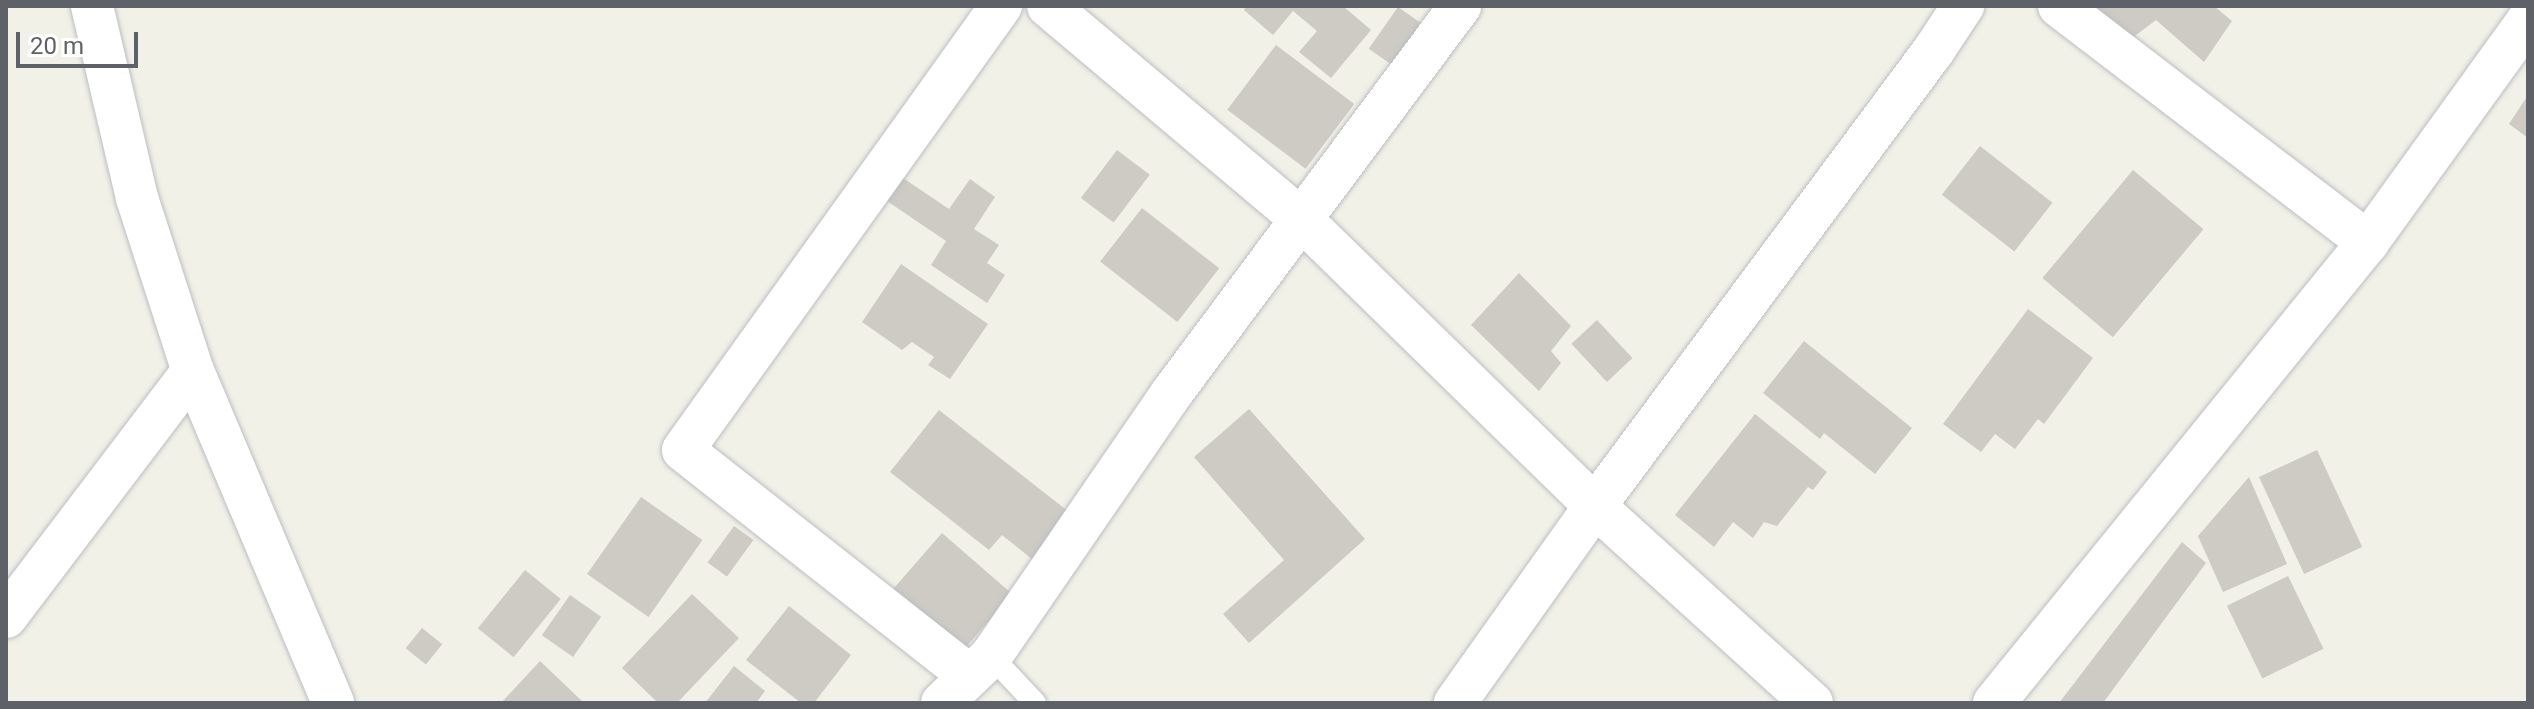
<!DOCTYPE html>
<style>
body{margin:0}
#map{position:relative;width:2534px;height:709px;overflow:hidden;background:#f2f1e7;font-family:Roboto,sans-serif}
div>[style]{position:absolute}
[style*='--x']{left:calc(var(--x)*1px);top:calc(var(--y)*1px);width:calc(var(--w)*1px);rotate:calc(var(--a)*1deg)}
.building>*{inset:0;background:#cdcbc4;transform-origin:0 0}
.roads{filter:drop-shadow(0 0 2px #bbbec3) drop-shadow(0 0 2px #bbbec3)}
.lane>*{height:22px;margin:-11px;padding:0 11px;transform-origin:11px;border-radius:11px;background:#fff}
.street>*{height:42px;margin:-21px;padding:0 21px;transform-origin:21px;border-radius:21px;background:#fff}
span{translate:-50% -50%;white-space:nowrap;text-align:center;line-height:1.15;-webkit-text-stroke:6px #fff;paint-order:stroke}
.frame{position:absolute;inset:0;border:8px solid #5e6168;pointer-events:none}
.scale{position:absolute;left:16px;top:32px;width:122px;height:36px;box-sizing:border-box;border:4px solid #5e6168;border-top:0;padding-left:10px;font-size:24px;line-height:28px;white-space:nowrap;color:#5e6168;-webkit-text-stroke:6px #fff;paint-order:stroke}
</style>
<div id="map">
<div class="building">
<div style="clip-path:polygon(1246px 6px,1343px 6px,1371px 30px,1331px 78px,1299px 52px,1317px 31px,1293px 11px,1273px 35px,1244px 10px)"></div>
<div style="clip-path:polygon(2084px 6px,2214px 6px,2232px 21px,2204px 62px,2156px 20px,2131px 39px)"></div>
<div style="left:1398px;top:7px;width:38px;height:51px;rotate:35deg"></div>
<div style="left:1276px;top:45px;width:98px;height:81px;rotate:37deg"></div>
<div style="clip-path:polygon(2528px 95px,2528px 138px,2509px 124px)"></div>
<div style="left:1980px;top:146px;width:92px;height:62px;rotate:38deg"></div>
<div style="left:1117px;top:150px;width:41px;height:60px;rotate:37deg"></div>
<div style="left:2133px;top:170px;width:92px;height:141px;rotate:40deg"></div>
<div style="clip-path:polygon(900px 176px,949px 209px,970px 179px,995px 197px,974px 229px,999px 245px,987px 263px,1005px 275px,987px 303px,931px 265px,946px 241px,884px 199px)"></div>
<div style="left:1142px;top:208px;width:98px;height:68px;rotate:38deg"></div>
<div style="clip-path:polygon(901px 264px,988px 324px,950px 379px,928px 365px,934px 357px,912px 342px,902px 350px,862px 322px)"></div>
<div style="clip-path:polygon(1519px 273px,1571px 326px,1551px 351px,1561px 363px,1539px 391px,1471px 325px)"></div>
<div style="clip-path:polygon(2028px 309px,2093px 358px,2044px 424px,2038px 419px,2015px 449px,1995px 434px,1981px 452px,1943px 424px)"></div>
<div style="left:1597px;top:320px;width:52px;height:35px;rotate:47deg"></div>
<div style="clip-path:polygon(1804px 341px,1912px 428px,1875px 474px,1824px 433px,1820px 439px,1763px 393px)"></div>
<div style="clip-path:polygon(1249px 409px,1365px 539px,1249px 643px,1223px 614px,1284px 560px,1194px 457px)"></div>
<div style="clip-path:polygon(939px 410px,1069px 512px,1032px 559px,1002px 535px,989px 550px,890px 472px)"></div>
<div style="clip-path:polygon(1755px 414px,1827px 472px,1813px 490px,1808px 487px,1777px 526px,1764px 522px,1753px 538px,1733px 522px,1714px 547px,1675px 515px)"></div>
<div style="left:2317px;top:450px;width:107px;height:64px;rotate:65deg"></div>
<div style="clip-path:polygon(2249px 477px,2287px 564px,2223px 592px,2198px 536px)"></div>
<div style="left:641px;top:497px;width:75px;height:94px;rotate:35deg"></div>
<div style="left:734px;top:526px;width:24px;height:45px;rotate:36deg"></div>
<div style="left:942px;top:533px;width:93px;height:76px;rotate:41deg"></div>
<div style="clip-path:polygon(2182px 542px,2206px 563px,2103px 703px,2059px 703px)"></div>
<div style="left:525px;top:570px;width:46px;height:75px;rotate:39deg"></div>
<div style="left:2288px;top:576px;width:81px;height:68px;rotate:64deg"></div>
<div style="clip-path:polygon(692px 594px,739px 638px,677px 703px,658px 703px,622px 668px)"></div>
<div style="left:570px;top:595px;width:38px;height:49px;rotate:35deg"></div>
<div style="clip-path:polygon(789px 606px,851px 655px,814px 703px,801px 703px,746px 660px)"></div>
<div style="left:422px;top:628px;width:26px;height:26px;rotate:39deg"></div>
<div style="clip-path:polygon(540px 661px,584px 703px,501px 703px)"></div>
<div style="clip-path:polygon(734px 666px,765px 691px,756px 703px,705px 703px)"></div>
</div>
<div class="roads">
<div class="lane">
<div style="--x:991;--y:656;--w:64;--a:46.9"></div>
</div>
<div class="street">
<div style="--x:92;--y:6;--w:197;--a:76.8"></div>
<div style="--x:137;--y:198;--w:182;--a:72.1"></div>
<div style="--x:193;--y:371;--w:360;--a:67.1"></div>
<div style="--x:1048;--y:6;--w:334;--a:40.1"></div>
<div style="--x:1303;--y:221;--w:408;--a:44.3"></div>
<div style="--x:1595;--y:506;--w:242;--a:125.4"></div>
<div style="--x:2059;--y:6;--w:389;--a:37.4"></div>
<div style="--x:6;--y:617;--w:309;--a:-52.8"></div>
<div style="--x:970;--y:676;--w:365;--a:-141.8"></div>
<div style="--x:683;--y:450;--w:546;--a:-54.39"></div>
<div style="--x:942;--y:703;--w:68;--a:-43.8"></div>
<div style="--x:991;--y:656;--w:318;--a:-55.5"></div>
<div style="--x:1171;--y:394;--w:484;--a:-53.3"></div>
<div style="--x:1812;--y:703;--w:293;--a:-137.8"></div>
<div style="--x:1595;--y:506;--w:568;--a:-53.37"></div>
<div style="--x:1934;--y:50;--w:53;--a:-56.6"></div>
<div style="--x:1994;--y:703;--w:594;--a:-50.95"></div>
<div style="--x:2368;--y:242;--w:274;--a:-54.2"></div>
</div>
</div>
<div class="frame"></div>
<div class="scale">20 m</div>
</div>
